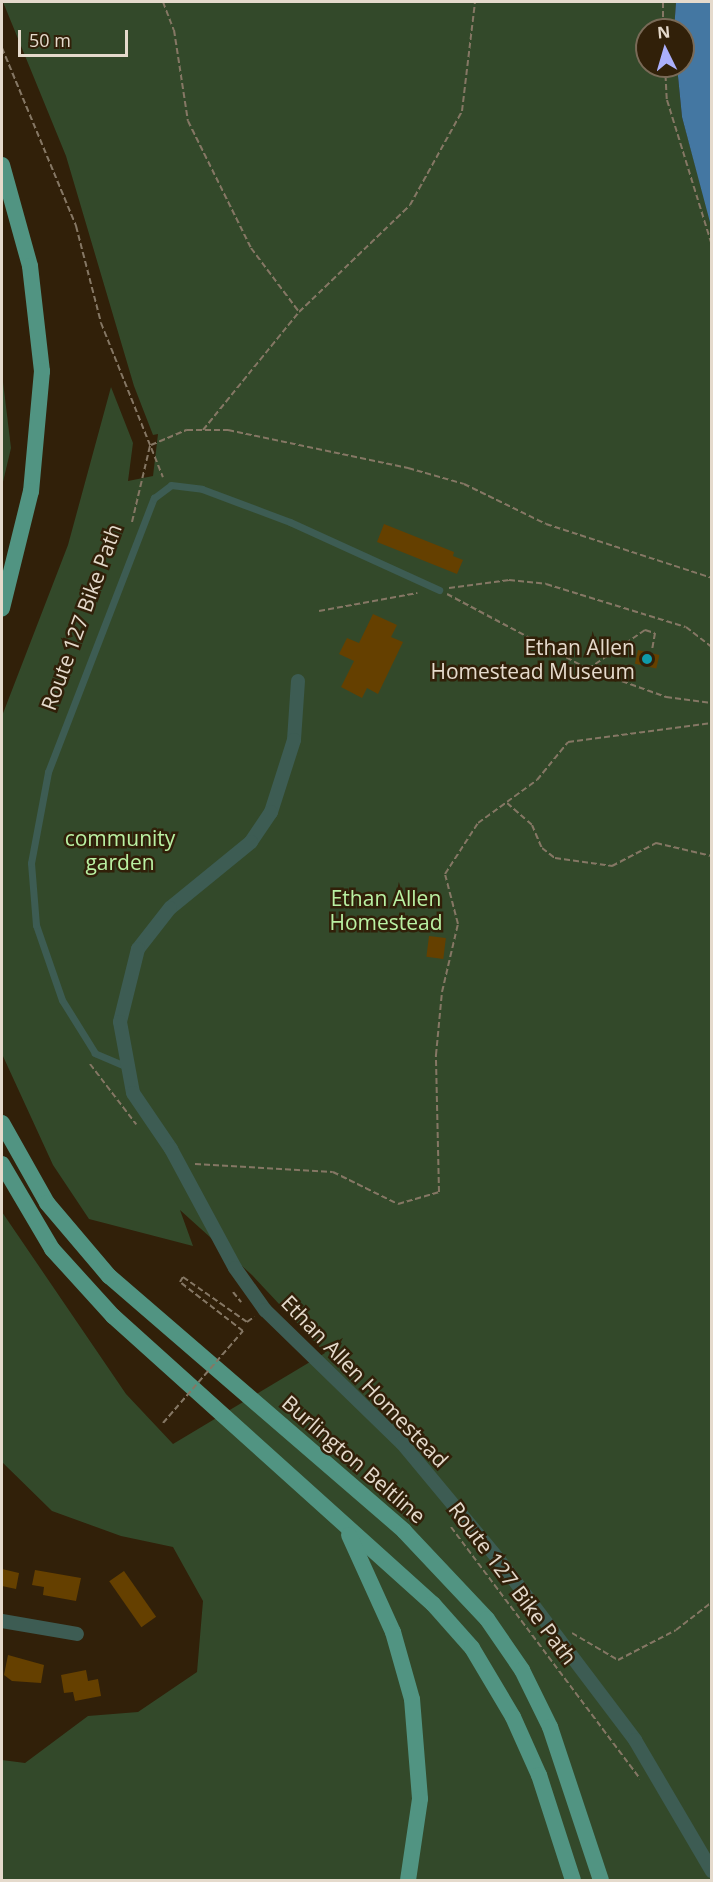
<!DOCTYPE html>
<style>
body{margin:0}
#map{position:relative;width:713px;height:1882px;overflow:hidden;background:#312009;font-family:"Open Sans",sans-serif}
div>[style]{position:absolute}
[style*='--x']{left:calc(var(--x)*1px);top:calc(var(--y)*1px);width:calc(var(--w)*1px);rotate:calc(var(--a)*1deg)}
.green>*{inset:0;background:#33492a}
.water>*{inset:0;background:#4477a2}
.building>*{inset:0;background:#654000;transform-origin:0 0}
.path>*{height:2px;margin-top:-1px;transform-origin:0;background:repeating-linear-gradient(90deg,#857764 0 6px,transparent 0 9px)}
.service>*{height:7px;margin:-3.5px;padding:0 3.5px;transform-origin:3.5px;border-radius:3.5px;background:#3d5c53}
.minor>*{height:14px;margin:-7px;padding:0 7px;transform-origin:7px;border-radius:7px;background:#3d5c53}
.primary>*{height:16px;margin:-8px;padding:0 8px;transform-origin:8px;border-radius:8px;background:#519482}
.path-bridge>*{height:2px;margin-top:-1px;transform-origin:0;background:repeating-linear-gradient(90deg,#857764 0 6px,transparent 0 9px)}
.dots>*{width:16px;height:16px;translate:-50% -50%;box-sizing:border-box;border:3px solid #312009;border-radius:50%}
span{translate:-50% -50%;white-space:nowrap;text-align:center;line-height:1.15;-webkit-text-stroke:5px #312009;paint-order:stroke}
.street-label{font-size:21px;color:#e5dacc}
.poi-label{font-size:21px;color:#e5dacc}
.right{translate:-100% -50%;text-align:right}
.park-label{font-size:21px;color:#baf1a3}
.frame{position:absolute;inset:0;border:3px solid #e5dacc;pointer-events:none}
.north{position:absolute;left:635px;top:18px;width:60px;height:60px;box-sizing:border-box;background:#312009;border:2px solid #796a57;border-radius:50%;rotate:355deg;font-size:16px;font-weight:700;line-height:24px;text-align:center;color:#e5dacc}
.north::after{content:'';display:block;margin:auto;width:21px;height:27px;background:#abaffb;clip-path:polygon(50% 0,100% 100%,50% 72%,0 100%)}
.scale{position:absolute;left:18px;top:30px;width:110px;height:27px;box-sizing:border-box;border:3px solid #e5dacc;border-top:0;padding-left:8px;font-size:18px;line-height:21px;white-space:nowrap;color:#e5dacc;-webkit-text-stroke:4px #312009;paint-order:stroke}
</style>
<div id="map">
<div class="green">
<div style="clip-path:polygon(3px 2px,676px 2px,674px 30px,647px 30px,647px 66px,677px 66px,682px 117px,712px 226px,711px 1880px,2px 1880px,2px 1760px,25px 1763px,88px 1716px,138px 1712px,197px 1672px,203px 1601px,173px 1547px,121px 1536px,52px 1511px,2px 1462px,2px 1212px,126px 1394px,173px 1444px,325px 1353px,252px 1275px,180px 1210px,193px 1246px,89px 1219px,53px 1165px,2px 1054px,2px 716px,68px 545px,111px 387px,133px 443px,128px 481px,153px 476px,158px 434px,153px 435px,134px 386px,66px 156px)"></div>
<div style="clip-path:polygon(2px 374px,11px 448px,2px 486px)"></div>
</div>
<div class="water">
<div style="clip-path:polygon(676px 2px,711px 2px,711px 226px,682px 117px,677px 66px,683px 66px,683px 30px,674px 30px)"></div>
</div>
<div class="building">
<div style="clip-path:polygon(384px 524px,454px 552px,453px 556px,463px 560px,457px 574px,377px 542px)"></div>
<div style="clip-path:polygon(373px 614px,397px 625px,391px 637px,403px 642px,378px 694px,367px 688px,362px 698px,341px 687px,354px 661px,339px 654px,347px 638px,359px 643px)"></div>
<div style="left:638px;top:650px;width:22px;height:14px;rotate:13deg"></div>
<div style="left:429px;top:936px;width:17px;height:21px;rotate:7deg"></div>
<div style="clip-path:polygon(2px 1569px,19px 1573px,16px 1589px,2px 1586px)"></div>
<div style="clip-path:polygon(35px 1570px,81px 1578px,76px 1601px,43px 1595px,44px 1587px,32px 1585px)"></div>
<div style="left:124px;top:1571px;width:56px;height:18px;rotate:55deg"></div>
<div style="clip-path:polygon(8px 1655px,44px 1665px,41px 1683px,12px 1681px,4px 1675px)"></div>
<div style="clip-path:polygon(86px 1670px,88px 1681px,98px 1679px,101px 1696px,75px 1701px,73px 1692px,64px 1693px,61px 1675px)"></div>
</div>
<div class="path">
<div style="--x:163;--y:2;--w:30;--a:69"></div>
<div style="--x:174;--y:30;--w:92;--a:81.3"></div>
<div style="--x:188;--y:121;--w:142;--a:63.6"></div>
<div style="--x:251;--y:248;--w:80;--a:53.1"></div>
<div style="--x:663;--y:2;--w:28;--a:90"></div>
<div style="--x:2;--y:48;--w:193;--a:67.4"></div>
<div style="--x:76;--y:226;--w:100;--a:75.5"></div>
<div style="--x:101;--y:323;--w:166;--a:68.1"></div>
<div style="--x:665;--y:66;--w:34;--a:87"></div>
<div style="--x:667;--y:100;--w:152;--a:72.8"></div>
<div style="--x:203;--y:430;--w:152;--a:-50.9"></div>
<div style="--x:299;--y:312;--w:154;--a:-43.9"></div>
<div style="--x:410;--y:205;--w:107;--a:-61"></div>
<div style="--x:462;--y:111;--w:110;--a:-83.2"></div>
<div style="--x:151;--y:445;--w:39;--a:-23"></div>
<div style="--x:187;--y:430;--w:41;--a:0"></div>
<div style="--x:228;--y:430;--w:184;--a:11.9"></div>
<div style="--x:408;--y:468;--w:58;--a:15.9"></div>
<div style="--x:464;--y:484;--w:91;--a:26"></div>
<div style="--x:546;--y:524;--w:175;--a:18"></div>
<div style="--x:132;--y:522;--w:78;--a:-76.7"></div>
<div style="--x:449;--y:588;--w:61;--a:-7.6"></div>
<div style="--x:509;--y:580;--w:37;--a:6"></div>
<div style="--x:546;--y:584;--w:146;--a:17.1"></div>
<div style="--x:686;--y:627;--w:33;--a:38"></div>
<div style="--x:447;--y:594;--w:160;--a:28"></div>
<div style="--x:588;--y:669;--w:83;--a:19.7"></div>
<div style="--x:666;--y:697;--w:46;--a:7.4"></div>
<div style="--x:319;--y:611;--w:100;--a:-10.4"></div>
<div style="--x:588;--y:669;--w:69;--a:-34.4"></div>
<div style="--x:645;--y:630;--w:10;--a:17"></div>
<div style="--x:655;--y:633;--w:17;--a:100"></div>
<div style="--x:507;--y:803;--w:33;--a:41"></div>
<div style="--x:532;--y:825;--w:25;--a:67"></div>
<div style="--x:542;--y:848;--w:16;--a:38"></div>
<div style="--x:555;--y:858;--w:58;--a:8"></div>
<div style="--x:612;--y:866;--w:50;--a:-27.6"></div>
<div style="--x:656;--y:843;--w:57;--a:13.1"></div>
<div style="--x:90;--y:1064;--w:76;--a:52.5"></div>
<div style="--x:195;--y:1164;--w:138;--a:3.3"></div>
<div style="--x:333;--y:1172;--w:72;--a:26.2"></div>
<div style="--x:398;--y:1204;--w:43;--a:-16.3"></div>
<div style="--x:439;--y:1192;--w:137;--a:-91.3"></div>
<div style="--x:436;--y:1055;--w:63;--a:-84.6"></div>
<div style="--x:442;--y:992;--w:70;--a:-76.8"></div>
<div style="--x:458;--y:924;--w:52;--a:-104.6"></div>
<div style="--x:445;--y:874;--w:61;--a:-57.1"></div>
<div style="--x:478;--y:823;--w:73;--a:-36.1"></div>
<div style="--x:537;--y:780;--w:49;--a:-50.8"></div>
<div style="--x:568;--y:742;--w:145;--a:-7.5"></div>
<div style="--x:233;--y:1292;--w:13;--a:51"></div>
<div style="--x:243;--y:1331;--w:80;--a:-142.1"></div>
<div style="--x:180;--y:1282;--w:6;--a:-59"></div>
<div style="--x:183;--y:1277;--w:78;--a:35.1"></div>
<div style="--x:247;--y:1322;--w:9;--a:-36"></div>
<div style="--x:451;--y:1527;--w:315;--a:53.1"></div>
<div style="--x:572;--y:1633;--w:53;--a:30.4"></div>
<div style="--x:618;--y:1660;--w:65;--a:-27.3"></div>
<div style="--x:676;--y:1630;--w:46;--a:-37.9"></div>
</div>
<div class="service">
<div style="--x:125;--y:1066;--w:33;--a:-157"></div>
<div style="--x:95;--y:1053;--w:62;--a:-121.9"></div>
<div style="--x:62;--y:1000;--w:79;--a:-109.1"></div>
<div style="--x:36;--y:925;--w:62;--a:-94.6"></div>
<div style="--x:31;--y:863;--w:93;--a:-79.4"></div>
<div style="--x:48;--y:772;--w:294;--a:-68.9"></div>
<div style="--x:154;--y:498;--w:21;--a:-37"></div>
<div style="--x:171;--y:485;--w:31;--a:7"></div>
<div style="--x:202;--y:489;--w:94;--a:20.6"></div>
<div style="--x:290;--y:522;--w:164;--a:24.5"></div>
</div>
<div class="minor">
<div style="--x:298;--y:681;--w:59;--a:93.9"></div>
<div style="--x:294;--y:740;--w:76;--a:107.7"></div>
<div style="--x:271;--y:812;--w:36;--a:124"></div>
<div style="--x:251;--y:842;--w:104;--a:140.8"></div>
<div style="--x:170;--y:908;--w:52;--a:128"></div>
<div style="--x:138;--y:949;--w:75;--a:103.9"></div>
<div style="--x:120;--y:1022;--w:72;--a:79.6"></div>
<div style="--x:133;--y:1093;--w:68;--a:55.8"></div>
<div style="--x:171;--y:1149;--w:135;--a:61.7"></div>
<div style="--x:235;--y:1268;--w:52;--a:54.5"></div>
<div style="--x:265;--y:1310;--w:191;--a:44.2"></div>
<div style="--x:402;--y:1443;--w:152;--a:50.3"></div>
<div style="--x:499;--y:1560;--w:226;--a:52.9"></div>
<div style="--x:635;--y:1740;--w:152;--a:59.6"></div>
<div style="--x:2;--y:1621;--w:76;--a:9.8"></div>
</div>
<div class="primary">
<div style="--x:2;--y:165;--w:105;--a:74.5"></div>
<div style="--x:30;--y:266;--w:106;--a:83.5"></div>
<div style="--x:42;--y:371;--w:121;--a:95.2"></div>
<div style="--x:31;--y:491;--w:121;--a:103.9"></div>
<div style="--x:2;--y:1123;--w:92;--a:60.6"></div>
<div style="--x:47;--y:1203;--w:96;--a:49.7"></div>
<div style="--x:109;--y:1276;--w:390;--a:40.8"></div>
<div style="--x:404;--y:1531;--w:121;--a:46.7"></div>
<div style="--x:487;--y:1619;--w:62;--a:55.5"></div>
<div style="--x:522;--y:1670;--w:64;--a:63.8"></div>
<div style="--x:550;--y:1727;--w:161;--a:71.6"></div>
<div style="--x:2;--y:1164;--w:99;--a:59.5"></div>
<div style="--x:52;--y:1249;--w:91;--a:47.7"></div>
<div style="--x:113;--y:1316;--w:431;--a:42"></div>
<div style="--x:433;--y:1604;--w:59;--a:48.4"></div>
<div style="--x:472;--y:1648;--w:80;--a:59.3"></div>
<div style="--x:513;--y:1717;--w:64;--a:65.9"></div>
<div style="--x:539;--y:1775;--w:110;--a:72.1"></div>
<div style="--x:349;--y:1535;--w:107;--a:65.6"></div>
<div style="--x:393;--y:1632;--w:70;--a:74.2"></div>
<div style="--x:412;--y:1699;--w:100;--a:85.4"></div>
<div style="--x:420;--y:1799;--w:82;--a:98.4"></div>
</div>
<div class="path-bridge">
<div style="--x:163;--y:1423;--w:122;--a:-49"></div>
</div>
<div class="dots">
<div style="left:647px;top:659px;background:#0f9aa8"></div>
</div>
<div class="street-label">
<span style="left:81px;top:617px;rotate:-70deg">Route 127 Bike Path</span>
<span style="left:365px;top:1381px;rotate:46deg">Ethan Allen Homestead</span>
<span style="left:354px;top:1459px;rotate:41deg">Burlington Beltline</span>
<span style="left:513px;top:1583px;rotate:53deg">Route 127 Bike Path</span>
</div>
<div class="poi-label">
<span class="right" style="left:635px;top:659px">Ethan Allen<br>Homestead Museum</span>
</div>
<div class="park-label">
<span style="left:120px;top:850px">community<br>garden</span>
<span style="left:386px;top:910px">Ethan Allen<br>Homestead</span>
</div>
<div class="frame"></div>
<div class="north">N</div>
<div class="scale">50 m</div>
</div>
